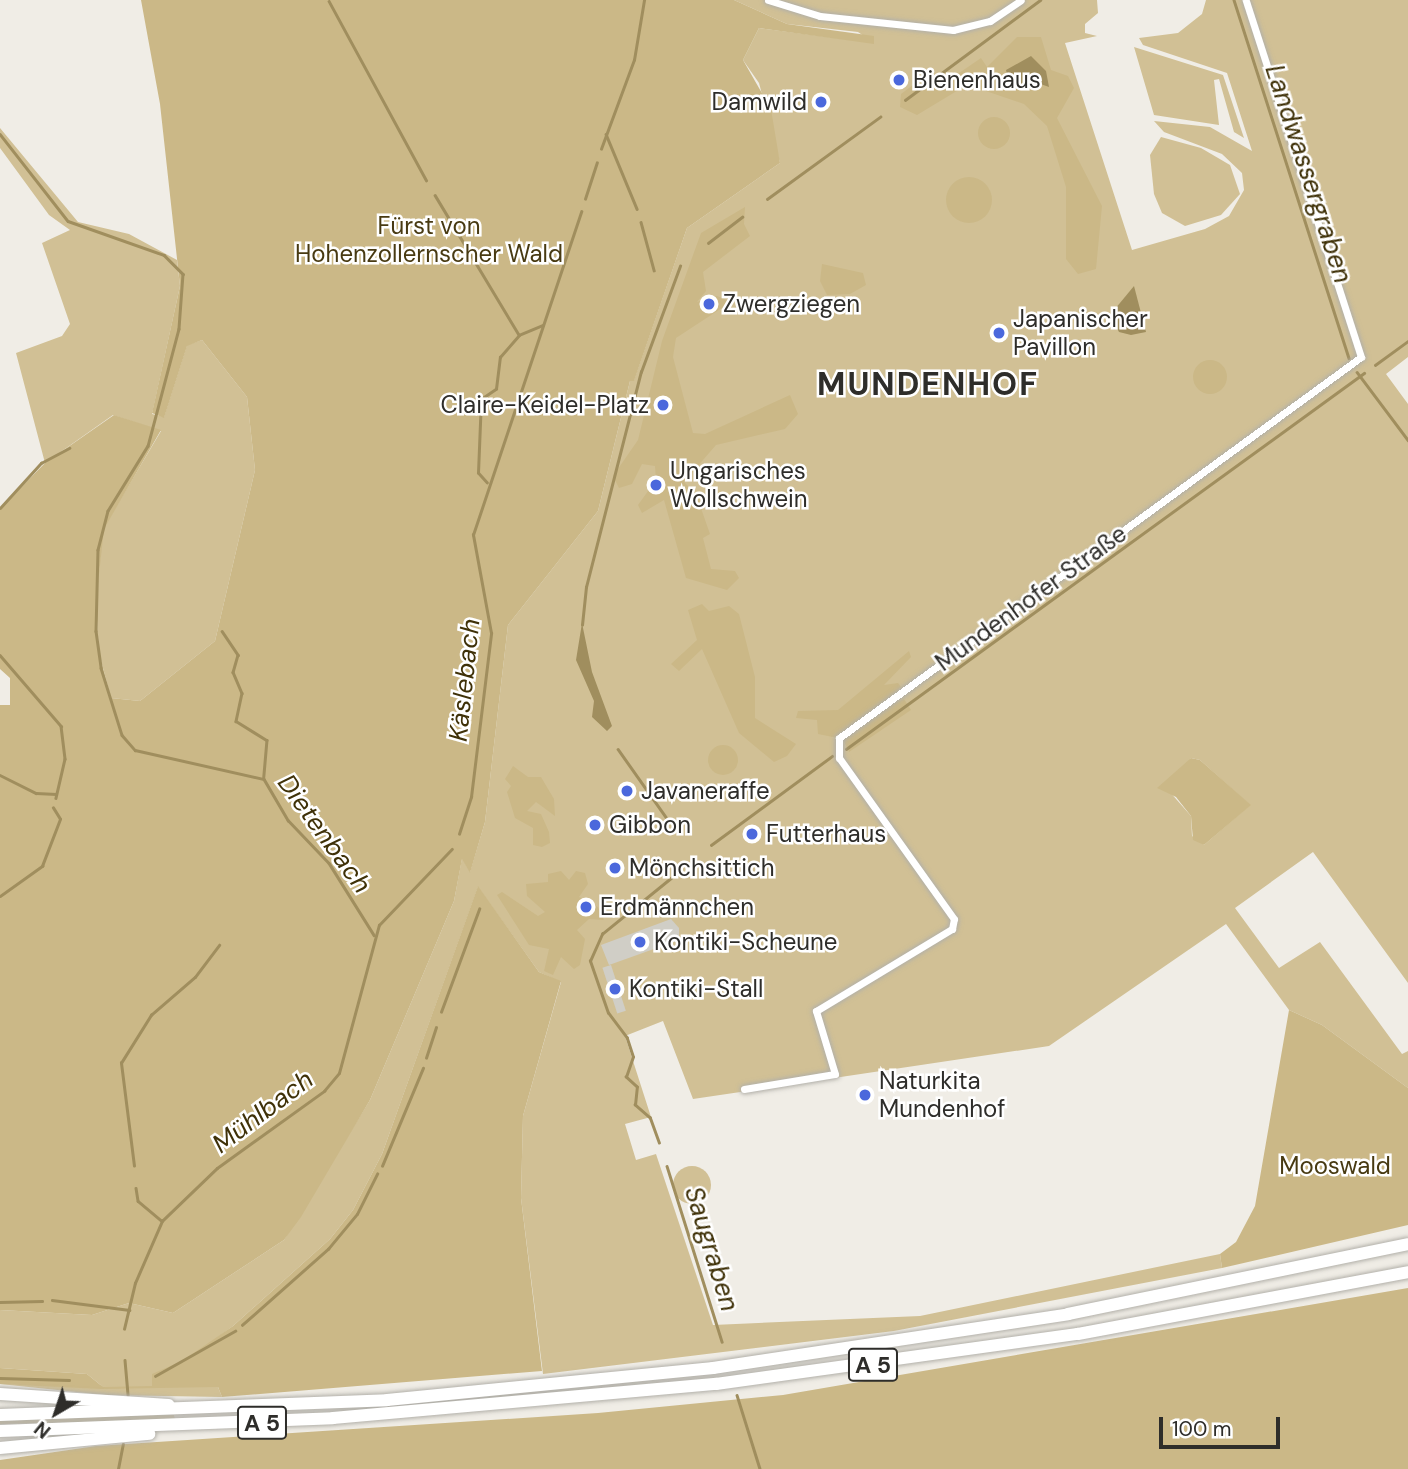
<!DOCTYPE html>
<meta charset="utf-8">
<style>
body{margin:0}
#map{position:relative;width:1408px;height:1469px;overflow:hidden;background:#f0ede6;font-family:"DM Sans",sans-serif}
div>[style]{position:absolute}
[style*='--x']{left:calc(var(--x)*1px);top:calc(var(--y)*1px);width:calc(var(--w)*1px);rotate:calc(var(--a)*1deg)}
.green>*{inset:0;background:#d1c095}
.round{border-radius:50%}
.forest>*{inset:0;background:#cbb887}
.water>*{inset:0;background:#a08e5e}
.stream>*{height:2.5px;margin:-1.25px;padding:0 1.25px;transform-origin:1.25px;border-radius:1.25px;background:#a08e5e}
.building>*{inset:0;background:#d0cec6;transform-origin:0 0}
.roads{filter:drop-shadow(0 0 2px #b2b0a9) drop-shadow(0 0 2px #b2b0a9)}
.minor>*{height:7px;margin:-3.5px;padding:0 3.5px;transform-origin:3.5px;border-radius:3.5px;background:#fff}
.motorway>*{height:12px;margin:-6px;padding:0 6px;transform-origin:6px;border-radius:6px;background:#fff}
.dots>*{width:19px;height:19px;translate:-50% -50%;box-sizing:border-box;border:4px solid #fff;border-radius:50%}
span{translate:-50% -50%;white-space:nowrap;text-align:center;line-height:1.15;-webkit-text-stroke:5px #fff;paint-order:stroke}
.shield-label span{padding:2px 5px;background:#fff;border:2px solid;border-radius:5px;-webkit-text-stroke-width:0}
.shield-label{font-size:23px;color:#2e2d2a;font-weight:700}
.poi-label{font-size:24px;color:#2e2d2a}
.left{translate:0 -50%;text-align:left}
.right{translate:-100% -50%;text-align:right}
.park-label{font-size:24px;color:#483a12}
.street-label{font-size:24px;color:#2e2d2a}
.water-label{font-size:26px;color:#3f3108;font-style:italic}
.district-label{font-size:32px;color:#2e2d2a;font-weight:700;letter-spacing:2px}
.north{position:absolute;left:21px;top:1378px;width:70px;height:70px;-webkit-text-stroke:5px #fff;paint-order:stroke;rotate:219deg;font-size:19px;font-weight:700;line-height:28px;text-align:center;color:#2e2d2a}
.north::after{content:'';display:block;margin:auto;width:24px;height:32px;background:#2e2d2a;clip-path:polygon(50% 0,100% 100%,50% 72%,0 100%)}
.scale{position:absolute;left:1159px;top:1417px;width:121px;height:32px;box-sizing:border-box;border:4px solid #2e2d2a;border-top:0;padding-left:9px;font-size:21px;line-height:24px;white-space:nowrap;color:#2e2d2a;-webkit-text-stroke:5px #fff;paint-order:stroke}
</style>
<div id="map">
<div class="green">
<div style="clip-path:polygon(evenodd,734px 0,1097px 0,1098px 13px,1085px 24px,1085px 33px,1097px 36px,1065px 43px,1132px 250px,1205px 229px,1229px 216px,1244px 190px,1242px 173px,1222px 154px,1164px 132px,1154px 121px,1210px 127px,1252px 151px,1227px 73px,1143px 45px,1139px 38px,1178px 33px,1202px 14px,1206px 0,1408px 0,1408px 357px,1386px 374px,1408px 404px,1408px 983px,1313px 852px,1235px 908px,1279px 968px,1320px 942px,1402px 1054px,1408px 1051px,1408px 1088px,1322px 1025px,1289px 1010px,1226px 924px,1049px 1046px,693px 1099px,663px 1021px,625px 1036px,651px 1117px,625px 1124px,636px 1160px,656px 1154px,713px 1325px,920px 1316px,1220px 1254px,1222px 1268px,894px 1331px,543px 1374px,521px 1198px,523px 1116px,561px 982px,539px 972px,478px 887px,382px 1154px,353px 1210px,330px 1239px,233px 1326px,152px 1386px,103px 1387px,87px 1374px,0 1368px,0 1310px,92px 1315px,129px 1303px,173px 1313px,284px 1240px,370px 1100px,454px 901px,462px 858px,470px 872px,485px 822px,508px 625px,598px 511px,630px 381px,634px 380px,687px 228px,780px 163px,759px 83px,743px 60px,759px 28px,874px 43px,858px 32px,787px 24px,734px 0,1191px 758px,1200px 760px,1250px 805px,1204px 845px,1192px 836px,1191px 816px,1169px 791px,1191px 758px)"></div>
<div style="clip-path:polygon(1134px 47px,1223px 75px,1244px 138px,1234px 132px,1219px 79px,1214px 80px,1219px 125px,1154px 115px)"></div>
<div style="clip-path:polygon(0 128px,78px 222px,129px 234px,177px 260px,180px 286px,152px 414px,164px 417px,187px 345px,202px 340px,247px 397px,255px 470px,215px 641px,140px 701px,111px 698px,99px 653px,96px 602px,103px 529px,161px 431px,113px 415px,45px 463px,16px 353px,62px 336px,70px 324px,42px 243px,70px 230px,49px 215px,0 148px)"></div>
<div style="clip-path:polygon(1161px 137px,1201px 148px,1230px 165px,1240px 194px,1221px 215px,1185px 226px,1162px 213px,1154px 194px,1150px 155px)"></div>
<div class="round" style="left:673px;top:1166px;width:38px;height:38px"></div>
<div style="clip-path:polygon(0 1384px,218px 1387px,222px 1397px,105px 1395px)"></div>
<div style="clip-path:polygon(174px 1415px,175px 1420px,0 1424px,0 1418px)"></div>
</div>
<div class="forest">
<div style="clip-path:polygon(141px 0,734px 0,787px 24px,874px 36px,874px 44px,759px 28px,743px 60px,771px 109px,780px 163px,687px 228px,634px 381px,630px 381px,598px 511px,508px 625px,485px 822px,470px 873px,462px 859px,454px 901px,370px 1100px,301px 1217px,284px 1240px,173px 1313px,129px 1303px,92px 1315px,0 1310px,0 705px,10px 705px,10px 678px,0 669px,0 509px,45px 463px,114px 415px,161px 430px,104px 529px,96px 602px,99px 653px,111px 698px,140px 701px,215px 641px,255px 470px,247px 397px,202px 340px,187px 346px,164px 418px,152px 413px,180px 286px,160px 104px)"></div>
<div style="clip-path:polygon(1017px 37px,1041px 37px,1051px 70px,1068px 76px,1074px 88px,1057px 118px,1102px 206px,1096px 269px,1078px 274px,1066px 259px,1066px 187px,1047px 126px,1024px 104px,980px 89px,975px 80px,917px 115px,900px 107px,901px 94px,913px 85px,913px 76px,946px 82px,981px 58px,987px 67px)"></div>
<div class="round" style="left:978px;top:117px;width:32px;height:32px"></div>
<div class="round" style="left:946px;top:177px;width:46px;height:46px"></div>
<div style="clip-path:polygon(745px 207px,744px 224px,750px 236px,703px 272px,706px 291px,697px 302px,717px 296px,731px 302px,676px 338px,673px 357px,693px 433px,705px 434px,790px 395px,798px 414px,785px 429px,716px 445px,684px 482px,696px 494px,710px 534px,703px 538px,711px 569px,735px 571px,739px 578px,727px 590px,686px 578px,664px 500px,642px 513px,638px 505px,656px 480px,655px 466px,642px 464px,632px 484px,619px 488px,613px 476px,638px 440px,662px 341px,701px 233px)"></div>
<div style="clip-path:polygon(822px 264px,863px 273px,866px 285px,850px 294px,827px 295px,820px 281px)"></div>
<div class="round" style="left:1193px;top:360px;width:34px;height:34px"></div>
<div style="clip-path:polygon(702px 604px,709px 611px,729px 606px,739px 614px,755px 677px,755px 718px,796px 744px,787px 756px,774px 762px,739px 733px,702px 649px,679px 671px,671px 664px,697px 640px,688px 610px)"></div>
<div style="clip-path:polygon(909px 651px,911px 657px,884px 685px,898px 683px,901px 687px,887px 700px,890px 705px,904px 699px,911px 710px,849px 752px,843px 739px,818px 734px,817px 720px,796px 718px,798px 711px,838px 710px)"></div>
<div class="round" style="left:708px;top:745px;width:30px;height:30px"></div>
<div style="clip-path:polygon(1191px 758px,1200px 760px,1251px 805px,1204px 845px,1193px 840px,1191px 816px,1176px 797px,1157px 788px)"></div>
<div style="clip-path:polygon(513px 766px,528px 777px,541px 777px,554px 799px,555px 816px,536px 802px,527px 811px,541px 814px,549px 832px,550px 843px,542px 847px,533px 845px,533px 828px,515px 818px,507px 792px,511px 786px,505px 779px)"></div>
<div style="clip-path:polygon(561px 871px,569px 880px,576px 871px,585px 873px,588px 884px,579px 897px,598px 907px,604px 920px,589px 919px,577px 930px,585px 939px,580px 965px,574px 969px,561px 957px,553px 975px,544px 971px,549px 949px,529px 945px,497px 895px,502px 892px,538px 916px,545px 912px,527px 896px,526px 884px,548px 882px,548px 874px)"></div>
<div style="clip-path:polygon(478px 886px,539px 972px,561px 981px,523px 1116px,521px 1198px,542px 1371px,222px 1397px,218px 1387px,101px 1389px,0 1384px,0 1368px,87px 1374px,103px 1387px,152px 1386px,152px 1374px,182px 1361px,233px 1326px,330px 1239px,353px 1210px,382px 1154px)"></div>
<div style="clip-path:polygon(1289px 1010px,1322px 1025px,1408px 1088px,1408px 1225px,1222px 1268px,1220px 1254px,1236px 1242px,1255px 1206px)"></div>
<div style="clip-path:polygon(1408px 1288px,1408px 1469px,0 1469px,0 1460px,96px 1446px,598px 1413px,783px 1395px)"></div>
</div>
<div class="water">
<div style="clip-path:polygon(1031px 56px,1046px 71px,1049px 87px,1035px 82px,1019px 90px,1010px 87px,1006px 70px)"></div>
<div style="clip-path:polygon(1134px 286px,1146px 332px,1131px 335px,1119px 332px,1110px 315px)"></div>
<div style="clip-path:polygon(582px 623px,592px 672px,612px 726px,607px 731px,592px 717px,594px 701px,576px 660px)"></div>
</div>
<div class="stream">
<div style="--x:1234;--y:0;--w:376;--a:72.2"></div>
<div style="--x:329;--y:1;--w:204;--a:61.5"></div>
<div style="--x:905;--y:100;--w:168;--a:-36.5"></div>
<div style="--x:0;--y:134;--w:110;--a:52"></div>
<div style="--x:68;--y:221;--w:102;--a:19.5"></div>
<div style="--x:164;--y:255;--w:27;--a:45"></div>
<div style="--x:183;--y:274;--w:55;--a:94.2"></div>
<div style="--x:179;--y:329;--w:121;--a:104.8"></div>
<div style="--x:148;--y:446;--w:76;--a:121.6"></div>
<div style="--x:108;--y:511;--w:40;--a:104.4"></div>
<div style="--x:98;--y:550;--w:81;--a:91.4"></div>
<div style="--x:96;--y:631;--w:37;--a:82"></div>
<div style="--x:101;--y:668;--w:70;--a:72.6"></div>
<div style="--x:122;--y:735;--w:20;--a:49"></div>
<div style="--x:135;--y:750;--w:132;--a:12.7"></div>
<div style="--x:264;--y:779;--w:48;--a:59.7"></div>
<div style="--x:288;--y:820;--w:59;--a:46.4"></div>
<div style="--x:329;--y:863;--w:85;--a:58"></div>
<div style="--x:606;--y:134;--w:81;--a:67.5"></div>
<div style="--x:601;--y:149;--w:95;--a:-69.7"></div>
<div style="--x:634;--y:60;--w:61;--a:-80.5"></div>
<div style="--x:435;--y:195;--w:163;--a:59"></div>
<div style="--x:585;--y:199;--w:38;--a:-72"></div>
<div style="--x:767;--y:199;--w:140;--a:-36"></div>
<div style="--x:641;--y:222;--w:50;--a:74.8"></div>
<div style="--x:708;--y:243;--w:43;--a:-37.4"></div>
<div style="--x:1375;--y:365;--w:41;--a:-36"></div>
<div style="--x:1357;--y:372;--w:85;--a:53.1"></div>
<div style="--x:487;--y:483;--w:13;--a:-132"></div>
<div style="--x:478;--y:473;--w:74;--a:-87.7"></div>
<div style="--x:481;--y:399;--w:18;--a:-34"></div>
<div style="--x:496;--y:389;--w:32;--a:-83"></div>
<div style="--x:500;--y:357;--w:29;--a:-49"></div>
<div style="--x:519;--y:335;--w:25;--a:-23"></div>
<div style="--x:0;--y:508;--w:61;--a:-47.7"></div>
<div style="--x:41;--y:463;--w:32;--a:-28"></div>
<div style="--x:582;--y:625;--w:38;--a:-84"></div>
<div style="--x:586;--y:587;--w:222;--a:-75.7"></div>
<div style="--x:641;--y:372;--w:113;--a:-69.8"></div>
<div style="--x:222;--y:631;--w:29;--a:56"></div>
<div style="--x:238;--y:655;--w:18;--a:106"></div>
<div style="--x:233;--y:672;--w:23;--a:67"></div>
<div style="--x:242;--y:693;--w:29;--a:102"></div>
<div style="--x:236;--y:721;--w:36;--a:32"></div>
<div style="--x:267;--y:740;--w:37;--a:95"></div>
<div style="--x:0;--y:655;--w:94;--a:49.3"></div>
<div style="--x:61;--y:726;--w:33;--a:83"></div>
<div style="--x:65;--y:759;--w:40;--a:103"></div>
<div style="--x:618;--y:749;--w:83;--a:54.8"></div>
<div style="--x:846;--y:749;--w:640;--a:-35.97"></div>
<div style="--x:0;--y:775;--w:40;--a:26.6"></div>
<div style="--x:36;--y:793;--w:20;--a:3"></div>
<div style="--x:459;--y:834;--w:39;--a:-72"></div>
<div style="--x:471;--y:797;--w:165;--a:-83"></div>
<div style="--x:491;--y:633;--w:100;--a:-100.4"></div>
<div style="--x:473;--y:535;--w:341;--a:-71.5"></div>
<div style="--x:711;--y:845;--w:150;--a:-36.3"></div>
<div style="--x:0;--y:896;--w:52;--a:-35.5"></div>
<div style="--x:42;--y:866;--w:50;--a:-69"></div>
<div style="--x:60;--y:819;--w:13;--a:-122"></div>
<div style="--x:441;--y:1012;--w:110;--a:-69.7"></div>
<div style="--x:426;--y:1058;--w:32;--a:-72"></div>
<div style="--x:659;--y:1143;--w:27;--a:-110"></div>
<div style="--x:650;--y:1118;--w:20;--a:-139"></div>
<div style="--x:635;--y:1105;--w:18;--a:-84"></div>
<div style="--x:637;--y:1087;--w:15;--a:-138"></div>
<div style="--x:626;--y:1077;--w:21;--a:-71"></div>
<div style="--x:633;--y:1057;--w:20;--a:-108"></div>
<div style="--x:627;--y:1038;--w:31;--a:-127"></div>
<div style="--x:608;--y:1013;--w:55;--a:-109.1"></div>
<div style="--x:590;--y:961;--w:30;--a:-66"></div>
<div style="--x:602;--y:934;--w:89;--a:-39.1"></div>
<div style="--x:134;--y:1166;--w:104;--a:-97.2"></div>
<div style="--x:121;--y:1063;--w:57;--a:-58"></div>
<div style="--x:151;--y:1015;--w:58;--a:-40.8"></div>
<div style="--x:195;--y:977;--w:40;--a:-53"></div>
<div style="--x:382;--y:1166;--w:106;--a:-67.3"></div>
<div style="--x:667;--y:1166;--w:184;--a:72.6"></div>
<div style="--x:136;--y:1188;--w:13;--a:81"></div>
<div style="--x:138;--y:1201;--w:31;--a:40"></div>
<div style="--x:52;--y:1300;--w:78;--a:7.4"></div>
<div style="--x:0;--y:1302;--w:42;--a:-1.4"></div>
<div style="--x:242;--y:1325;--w:115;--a:-41.5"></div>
<div style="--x:328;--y:1249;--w:45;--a:-50.4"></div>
<div style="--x:357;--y:1214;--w:45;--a:-63.4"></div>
<div style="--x:124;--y:1329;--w:47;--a:-76.6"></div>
<div style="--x:135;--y:1283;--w:68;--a:-66.5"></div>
<div style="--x:162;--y:1221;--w:76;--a:-43.9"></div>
<div style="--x:217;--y:1168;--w:132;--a:-35.7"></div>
<div style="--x:324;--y:1091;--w:23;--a:-50"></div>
<div style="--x:339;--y:1073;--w:153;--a:-74.9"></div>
<div style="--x:379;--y:925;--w:105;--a:-46.2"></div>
<div style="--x:125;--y:1360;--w:35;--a:85"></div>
<div style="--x:155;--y:1376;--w:92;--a:-29.4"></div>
<div style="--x:0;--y:1378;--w:69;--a:1.7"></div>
<div style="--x:737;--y:1395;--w:77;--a:72.7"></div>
<div style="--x:118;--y:1469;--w:25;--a:-79"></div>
</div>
<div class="building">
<div style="clip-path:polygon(671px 919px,679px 928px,679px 940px,609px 965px,601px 945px)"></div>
<div style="left:611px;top:965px;width:48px;height:9px;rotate:72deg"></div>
</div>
<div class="roads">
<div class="minor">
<div style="--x:768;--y:0;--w:54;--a:17.1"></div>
<div style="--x:820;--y:16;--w:134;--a:6"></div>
<div style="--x:953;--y:30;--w:38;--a:-14"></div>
<div style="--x:990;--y:21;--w:37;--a:-34"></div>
<div style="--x:744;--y:1089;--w:92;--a:-9.4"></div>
<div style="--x:835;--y:1074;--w:66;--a:-106.8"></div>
<div style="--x:816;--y:1011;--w:159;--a:-31.1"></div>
<div style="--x:952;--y:929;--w:10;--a:-79"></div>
<div style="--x:954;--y:919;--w:198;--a:-125.5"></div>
<div style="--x:839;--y:758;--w:20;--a:-90"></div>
<div style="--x:839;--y:738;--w:646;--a:-36.13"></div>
<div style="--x:1361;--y:357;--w:375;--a:-107.9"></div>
</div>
<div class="motorway">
<div style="--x:0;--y:1394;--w:169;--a:3.7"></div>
<div style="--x:0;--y:1415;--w:387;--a:-2.2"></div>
<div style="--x:387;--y:1400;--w:328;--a:-5.6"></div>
<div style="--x:713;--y:1368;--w:359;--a:-8.6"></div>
<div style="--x:1068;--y:1314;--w:347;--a:-11.6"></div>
<div style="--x:0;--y:1431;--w:333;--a:-2.2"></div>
<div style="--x:333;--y:1418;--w:385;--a:-5.1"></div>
<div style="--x:716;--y:1384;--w:365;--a:-7.9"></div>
<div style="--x:1078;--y:1334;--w:336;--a:-10.6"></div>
<div style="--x:0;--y:1448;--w:150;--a:-5.4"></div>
</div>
</div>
<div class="dots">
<div style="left:899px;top:80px;background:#4b68dc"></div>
<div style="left:821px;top:102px;background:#4b68dc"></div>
<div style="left:709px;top:304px;background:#4b68dc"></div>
<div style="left:999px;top:333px;background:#4b68dc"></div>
<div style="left:663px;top:405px;background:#4b68dc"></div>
<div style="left:656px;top:485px;background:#4b68dc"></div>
<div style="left:627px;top:791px;background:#4b68dc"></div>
<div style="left:595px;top:825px;background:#4b68dc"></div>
<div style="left:752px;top:834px;background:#4b68dc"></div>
<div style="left:615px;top:868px;background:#4b68dc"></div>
<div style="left:586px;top:907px;background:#4b68dc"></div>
<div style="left:640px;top:942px;background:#4b68dc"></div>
<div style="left:615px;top:989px;background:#4b68dc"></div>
<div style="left:865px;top:1095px;background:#4b68dc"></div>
</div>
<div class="shield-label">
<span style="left:873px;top:1365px">A 5</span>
<span style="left:262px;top:1423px">A 5</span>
</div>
<div class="poi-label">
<span class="left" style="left:913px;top:80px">Bienenhaus</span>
<span class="right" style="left:807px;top:102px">Damwild</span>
<span class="left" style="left:723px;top:304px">Zwergziegen</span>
<span class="left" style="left:1013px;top:333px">Japanischer<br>Pavillon</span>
<span class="right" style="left:649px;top:405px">Claire-Keidel-Platz</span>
<span class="left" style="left:670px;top:485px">Ungarisches<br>Wollschwein</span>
<span class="left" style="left:641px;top:791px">Javaneraffe</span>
<span class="left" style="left:609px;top:825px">Gibbon</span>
<span class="left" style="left:766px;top:834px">Futterhaus</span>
<span class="left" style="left:629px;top:868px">Mönchsittich</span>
<span class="left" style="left:600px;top:907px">Erdmännchen</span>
<span class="left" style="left:654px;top:942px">Kontiki-Scheune</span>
<span class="left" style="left:629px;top:989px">Kontiki-Stall</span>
<span class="left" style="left:879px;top:1095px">Naturkita<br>Mundenhof</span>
</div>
<div class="park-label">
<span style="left:429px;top:240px">Fürst von<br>Hohenzollernscher Wald</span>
<span style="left:1335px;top:1166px">Mooswald</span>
</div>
<div class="street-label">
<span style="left:1031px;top:598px;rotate:-36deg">Mundenhofer Straße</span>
</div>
<div class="water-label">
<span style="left:1308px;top:174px;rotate:72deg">Landwassergraben</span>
<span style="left:465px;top:680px;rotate:-84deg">Käslebach</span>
<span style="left:324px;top:834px;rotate:54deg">Dietenbach</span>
<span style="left:263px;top:1112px;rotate:-37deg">Mühlbach</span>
<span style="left:711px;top:1249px;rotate:73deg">Saugraben</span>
</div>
<div class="district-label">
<span style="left:928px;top:384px">MUNDENHOF</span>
</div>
<div class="north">N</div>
<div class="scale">100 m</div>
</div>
